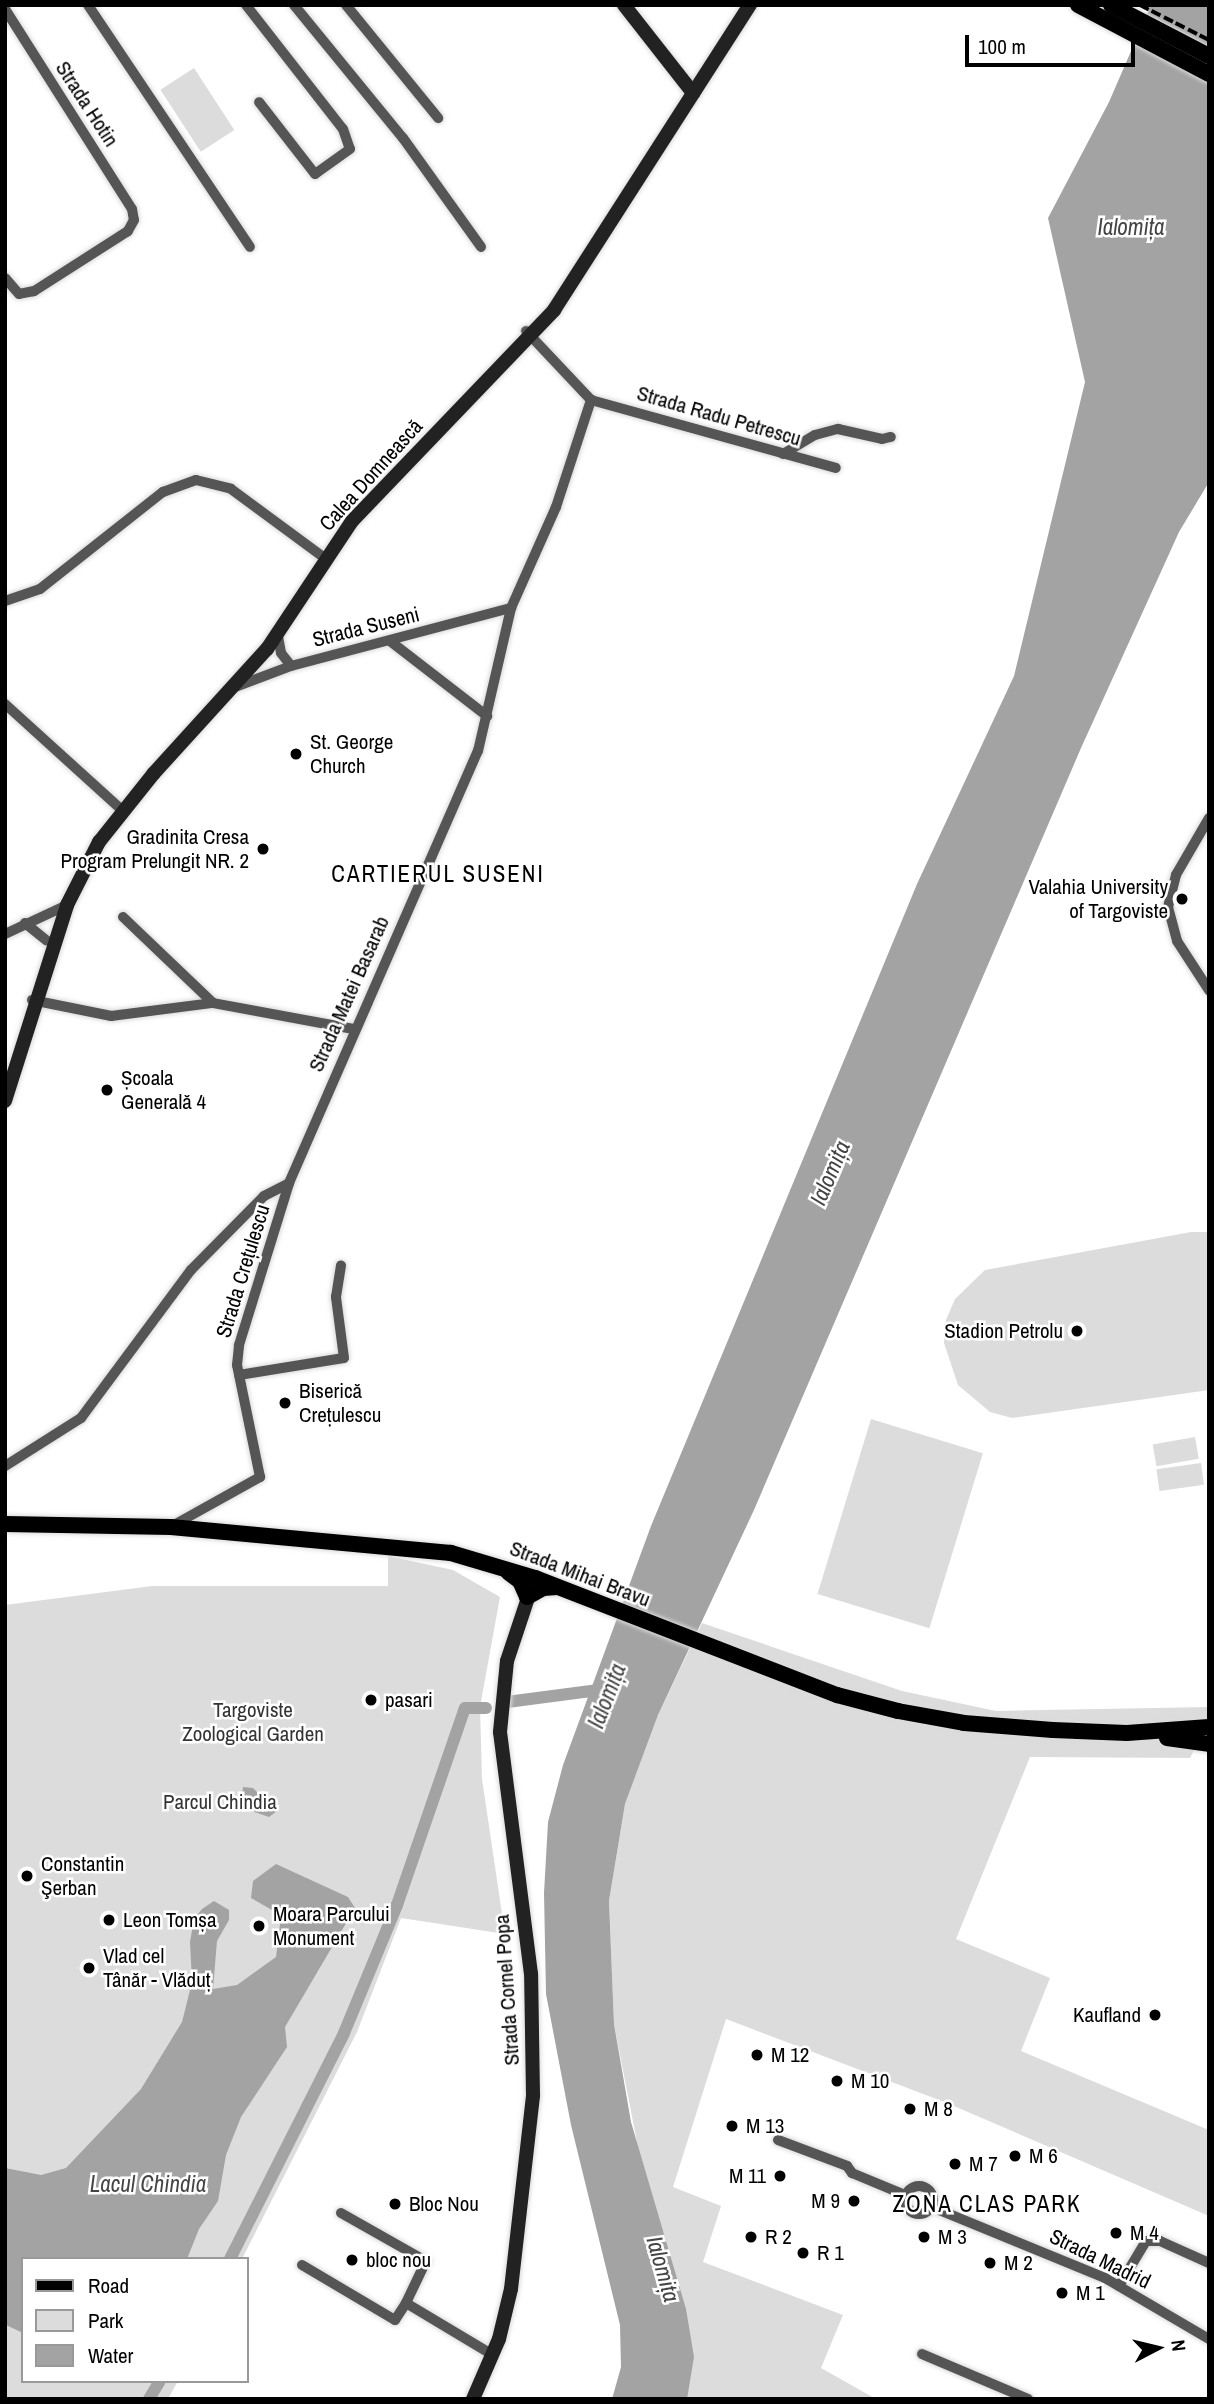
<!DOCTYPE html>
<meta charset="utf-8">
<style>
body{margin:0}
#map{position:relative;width:1214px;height:2404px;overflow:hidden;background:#fff;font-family:"Archivo Narrow",sans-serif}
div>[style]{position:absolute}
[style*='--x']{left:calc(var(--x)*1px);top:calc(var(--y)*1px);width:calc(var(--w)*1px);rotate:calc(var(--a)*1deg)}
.green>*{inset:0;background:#dcdcdc;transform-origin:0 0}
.water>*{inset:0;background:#a3a3a3}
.canal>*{height:12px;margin:-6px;padding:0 6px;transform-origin:6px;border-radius:6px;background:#a3a3a3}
.roads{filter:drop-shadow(0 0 2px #dbdbdb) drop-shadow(0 0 2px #dbdbdb)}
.street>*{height:10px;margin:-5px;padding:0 5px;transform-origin:5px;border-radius:5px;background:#555}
.street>.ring{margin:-5px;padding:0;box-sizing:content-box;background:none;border:10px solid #555;border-radius:50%}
.secondary>*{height:14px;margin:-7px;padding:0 7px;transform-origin:7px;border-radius:7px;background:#222}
.primary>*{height:16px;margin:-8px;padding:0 8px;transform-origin:8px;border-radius:8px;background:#000}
.rail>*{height:3.5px;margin-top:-1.75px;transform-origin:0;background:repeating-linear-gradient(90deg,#000 0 10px,transparent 0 13.5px)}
.dots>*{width:19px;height:19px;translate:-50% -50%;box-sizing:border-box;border:4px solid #fff;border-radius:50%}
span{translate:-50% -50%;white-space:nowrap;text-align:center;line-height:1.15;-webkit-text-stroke:5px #fff;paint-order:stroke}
.street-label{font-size:21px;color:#000}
.poi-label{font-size:21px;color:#000}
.left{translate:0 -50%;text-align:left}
.right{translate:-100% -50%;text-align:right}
.park-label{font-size:21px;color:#333}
.water-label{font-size:23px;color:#444;font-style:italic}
.neighbourhood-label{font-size:23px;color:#000;letter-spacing:2px}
.frame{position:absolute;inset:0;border:7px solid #000;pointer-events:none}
.legend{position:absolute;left:21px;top:2257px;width:228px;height:126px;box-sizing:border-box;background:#fff;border:2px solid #999;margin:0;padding:9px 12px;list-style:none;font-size:21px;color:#000}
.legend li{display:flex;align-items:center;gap:14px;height:35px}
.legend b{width:35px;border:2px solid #999}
.north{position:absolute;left:1123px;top:2313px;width:70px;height:70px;-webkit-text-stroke:5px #fff;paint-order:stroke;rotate:83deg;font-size:19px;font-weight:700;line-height:28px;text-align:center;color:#000}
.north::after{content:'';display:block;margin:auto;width:24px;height:32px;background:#000;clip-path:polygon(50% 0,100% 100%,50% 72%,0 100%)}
.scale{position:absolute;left:965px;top:35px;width:170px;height:32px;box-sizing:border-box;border:4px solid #000;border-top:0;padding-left:9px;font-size:21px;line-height:24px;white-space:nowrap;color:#000;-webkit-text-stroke:5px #fff;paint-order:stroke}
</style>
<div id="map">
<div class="green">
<div style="left:194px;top:68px;width:74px;height:40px;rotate:57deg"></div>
<div style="clip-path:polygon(1191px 1232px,1209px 1232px,1209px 1390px,1012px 1418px,990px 1412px,958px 1385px,944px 1343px,946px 1320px,955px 1299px,985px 1270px)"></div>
<div style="left:871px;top:1419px;width:117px;height:183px;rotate:17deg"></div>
<div style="left:1195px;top:1437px;width:22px;height:43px;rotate:80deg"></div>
<div style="left:1201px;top:1463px;width:22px;height:45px;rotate:82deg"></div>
<div style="clip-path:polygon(388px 1556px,453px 1570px,500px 1597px,480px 1707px,482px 1779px,505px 1934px,401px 1918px,357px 2032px,242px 2259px,23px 2259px,23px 2381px,178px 2381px,168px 2399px,5px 2399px,5px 1605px,152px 1586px,388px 1586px)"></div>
<div style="clip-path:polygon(702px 1623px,902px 1691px,996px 1711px,1209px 1707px,1209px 1741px,1200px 1739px,1190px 1758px,1030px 1757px,956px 1939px,1050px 1978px,1021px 2051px,1209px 2130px,1209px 2216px,947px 2103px,726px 2019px,673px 2187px,721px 2206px,703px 2262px,843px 2315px,821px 2368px,876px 2399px,687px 2399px,614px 2024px,609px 1901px,625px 1804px,658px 1715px)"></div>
</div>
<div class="water">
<div style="clip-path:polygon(1151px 5px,1209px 5px,1209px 482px,1179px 532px,1081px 748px,754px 1510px,658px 1715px,625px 1804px,609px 1901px,614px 2024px,631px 2122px,686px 2309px,694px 2357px,687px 2399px,612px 2399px,621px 2367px,620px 2325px,571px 2125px,546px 1994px,544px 1893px,548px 1822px,563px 1765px,651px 1526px,917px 884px,1014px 676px,1085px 382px,1048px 218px,1109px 102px)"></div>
<div style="clip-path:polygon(243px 1787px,253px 1788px,277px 1811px,269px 1817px,252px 1811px,242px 1797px)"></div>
<div style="clip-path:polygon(276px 1864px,348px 1897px,355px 1908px,285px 2027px,287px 2047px,241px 2117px,226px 2155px,218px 2201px,199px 2229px,187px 2259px,23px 2259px,23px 2333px,6px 2325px,5px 2168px,41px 2175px,66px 2168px,141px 2089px,182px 2022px,192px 1982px,190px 1942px,194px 1919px,202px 1909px,214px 1901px,229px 1910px,229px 1920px,217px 1941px,213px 1989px,237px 1985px,276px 1957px,280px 1924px,272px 1910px,251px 1898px,253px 1881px)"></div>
</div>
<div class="canal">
<div style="--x:507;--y:1702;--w:100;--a:-7.5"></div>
<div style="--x:230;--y:2259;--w:253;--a:-63.2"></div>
<div style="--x:344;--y:2033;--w:139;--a:-67.5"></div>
<div style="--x:397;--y:1905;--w:208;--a:-71"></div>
<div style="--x:465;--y:1708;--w:21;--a:0"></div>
<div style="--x:149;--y:2399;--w:21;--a:-59"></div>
</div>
<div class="roads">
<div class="street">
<div style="--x:88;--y:5;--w:291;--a:56.2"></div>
<div style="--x:246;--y:5;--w:157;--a:52"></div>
<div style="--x:343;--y:129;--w:21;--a:71"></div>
<div style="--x:350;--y:149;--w:43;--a:144.5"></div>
<div style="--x:315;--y:174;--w:91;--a:-127.9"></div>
<div style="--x:294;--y:5;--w:172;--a:50.7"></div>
<div style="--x:403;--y:138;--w:134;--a:54.4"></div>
<div style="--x:346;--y:5;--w:146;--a:50.8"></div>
<div style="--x:5;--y:9;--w:237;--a:57.6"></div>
<div style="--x:132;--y:209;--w:11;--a:80"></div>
<div style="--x:134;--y:220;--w:13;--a:119"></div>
<div style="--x:128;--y:231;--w:112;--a:147.4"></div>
<div style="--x:34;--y:291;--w:15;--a:169"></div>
<div style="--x:19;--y:294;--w:21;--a:-131"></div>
<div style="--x:526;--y:331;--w:95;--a:46.7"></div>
<div style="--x:591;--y:400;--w:254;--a:15.5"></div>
<div style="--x:783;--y:454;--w:37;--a:-31"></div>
<div style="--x:815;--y:435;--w:24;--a:-15"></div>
<div style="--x:838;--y:429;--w:45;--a:12.8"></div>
<div style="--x:882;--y:439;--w:9;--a:-13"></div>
<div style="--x:5;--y:601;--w:37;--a:-19"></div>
<div style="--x:40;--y:589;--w:157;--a:-38.3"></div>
<div style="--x:163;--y:492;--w:35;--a:-20"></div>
<div style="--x:196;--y:480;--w:36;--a:14"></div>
<div style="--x:231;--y:489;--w:118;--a:36.4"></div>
<div style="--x:278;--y:636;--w:17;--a:80"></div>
<div style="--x:281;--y:653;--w:16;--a:52"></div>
<div style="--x:390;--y:641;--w:123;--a:37.7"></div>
<div style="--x:235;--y:687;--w:60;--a:-20.6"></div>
<div style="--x:291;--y:666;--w:228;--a:-14.8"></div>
<div style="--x:5;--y:704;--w:158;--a:42.2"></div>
<div style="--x:1209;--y:818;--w:66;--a:120.1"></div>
<div style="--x:1176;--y:875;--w:33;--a:104"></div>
<div style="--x:1168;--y:907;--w:35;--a:75"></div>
<div style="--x:1177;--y:941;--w:59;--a:56.9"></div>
<div style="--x:123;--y:917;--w:124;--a:43.7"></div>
<div style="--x:25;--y:923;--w:28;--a:39"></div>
<div style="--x:5;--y:934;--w:68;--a:-25.1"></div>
<div style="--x:32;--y:1000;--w:81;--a:11.4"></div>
<div style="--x:111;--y:1016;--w:103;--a:-7.3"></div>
<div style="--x:213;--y:1003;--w:142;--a:10.5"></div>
<div style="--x:239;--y:1375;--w:106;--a:-9.2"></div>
<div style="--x:344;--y:1358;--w:62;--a:-97.5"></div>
<div style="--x:336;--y:1297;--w:32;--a:-81"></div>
<div style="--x:5;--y:1466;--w:90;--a:-32.3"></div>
<div style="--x:81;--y:1418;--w:184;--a:-53.4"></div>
<div style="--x:191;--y:1270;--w:104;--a:-45.4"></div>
<div style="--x:264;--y:1196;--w:28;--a:-27"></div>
<div style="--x:172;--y:1526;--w:101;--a:-29.1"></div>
<div style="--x:260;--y:1477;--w:114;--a:-101.6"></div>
<div style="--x:237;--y:1365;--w:20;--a:-84"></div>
<div style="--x:239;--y:1345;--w:170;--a:-72.8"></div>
<div style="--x:289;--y:1183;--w:472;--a:-66.4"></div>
<div style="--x:478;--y:751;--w:147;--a:-77"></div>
<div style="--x:511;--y:608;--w:111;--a:-66"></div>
<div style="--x:556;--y:507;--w:113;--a:-71.9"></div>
<div style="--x:778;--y:2140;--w:74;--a:20.6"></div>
<div style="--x:847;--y:2166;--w:9;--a:54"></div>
<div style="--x:852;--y:2173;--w:57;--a:22.5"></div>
<div class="ring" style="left:905px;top:2186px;width:18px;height:18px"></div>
<div style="--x:932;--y:2207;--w:187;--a:22.3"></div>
<div style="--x:1105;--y:2278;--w:121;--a:30.4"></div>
<div style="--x:341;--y:2213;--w:98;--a:29.5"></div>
<div style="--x:426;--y:2261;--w:47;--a:115.5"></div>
<div style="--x:406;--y:2303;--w:101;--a:30.9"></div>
<div style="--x:302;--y:2265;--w:108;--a:30.6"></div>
<div style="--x:395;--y:2320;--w:20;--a:-57"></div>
<div style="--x:1119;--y:2286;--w:52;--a:-59"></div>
<div style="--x:1146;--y:2241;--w:14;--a:0"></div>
<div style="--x:1160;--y:2241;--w:54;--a:24.2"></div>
<div style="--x:922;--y:2354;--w:115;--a:23"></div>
</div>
<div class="secondary">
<div style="--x:624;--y:5;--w:112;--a:51.9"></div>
<div style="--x:5;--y:1101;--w:206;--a:-72.4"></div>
<div style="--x:67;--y:905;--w:71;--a:-63.1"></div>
<div style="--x:99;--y:842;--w:88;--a:-51.4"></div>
<div style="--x:154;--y:773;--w:168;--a:-47.7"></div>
<div style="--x:267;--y:649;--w:154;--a:-56.4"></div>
<div style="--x:352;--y:521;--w:292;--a:-46.2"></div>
<div style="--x:554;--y:310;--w:363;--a:-57.3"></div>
<div style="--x:473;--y:2399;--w:65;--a:-66.6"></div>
<div style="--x:499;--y:2339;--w:51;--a:-76.5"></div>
<div style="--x:511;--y:2289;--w:195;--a:-83.5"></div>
<div style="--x:533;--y:2095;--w:121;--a:-90.9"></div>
<div style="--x:531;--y:1974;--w:244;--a:-97.3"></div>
<div style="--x:500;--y:1732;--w:71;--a:-84.4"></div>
<div style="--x:507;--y:1661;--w:76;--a:-71.6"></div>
</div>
<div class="primary">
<div style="--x:1078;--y:5;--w:148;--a:27.8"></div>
<div style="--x:1111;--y:5;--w:110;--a:27.5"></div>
<div style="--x:5;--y:1524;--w:166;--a:1"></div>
<div style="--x:171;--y:1527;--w:281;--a:5.3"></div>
<div style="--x:451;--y:1553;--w:88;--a:16.6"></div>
<div style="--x:535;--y:1578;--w:324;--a:21.2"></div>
<div style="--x:837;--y:1695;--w:63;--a:14.7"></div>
<div style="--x:898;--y:1711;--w:67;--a:10.3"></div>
<div style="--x:964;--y:1723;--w:89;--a:4.5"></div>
<div style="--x:1053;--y:1730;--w:74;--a:2.3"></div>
<div style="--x:1127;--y:1733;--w:82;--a:-4.2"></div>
<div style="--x:508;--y:1572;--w:15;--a:37"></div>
<div style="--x:520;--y:1581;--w:17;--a:66"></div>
<div style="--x:527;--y:1597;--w:18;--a:-29"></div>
<div style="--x:543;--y:1588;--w:14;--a:-4"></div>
<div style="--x:1167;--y:1738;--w:42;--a:8.1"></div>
</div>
</div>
<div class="rail">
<div style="--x:1140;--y:5;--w:77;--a:26.9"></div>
</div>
<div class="dots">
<div style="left:296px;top:754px;background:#000"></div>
<div style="left:263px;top:849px;background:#000"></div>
<div style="left:1182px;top:899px;background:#000"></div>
<div style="left:107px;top:1090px;background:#000"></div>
<div style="left:1077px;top:1331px;background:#000"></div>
<div style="left:285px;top:1403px;background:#000"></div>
<div style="left:371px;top:1700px;background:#000"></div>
<div style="left:27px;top:1876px;background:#000"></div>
<div style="left:109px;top:1920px;background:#000"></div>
<div style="left:259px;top:1926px;background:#000"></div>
<div style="left:89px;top:1968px;background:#000"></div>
<div style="left:1155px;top:2015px;background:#000"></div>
<div style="left:757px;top:2055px;background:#000"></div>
<div style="left:837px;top:2081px;background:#000"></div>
<div style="left:910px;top:2109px;background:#000"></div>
<div style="left:732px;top:2126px;background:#000"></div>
<div style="left:1015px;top:2156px;background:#000"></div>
<div style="left:955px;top:2164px;background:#000"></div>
<div style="left:780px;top:2176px;background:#000"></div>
<div style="left:854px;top:2201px;background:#000"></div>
<div style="left:395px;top:2204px;background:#000"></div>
<div style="left:1116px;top:2233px;background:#000"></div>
<div style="left:751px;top:2237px;background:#000"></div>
<div style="left:924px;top:2237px;background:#000"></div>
<div style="left:803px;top:2253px;background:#000"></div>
<div style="left:352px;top:2260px;background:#000"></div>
<div style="left:990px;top:2263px;background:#000"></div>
<div style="left:1062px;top:2293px;background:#000"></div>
</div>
<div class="street-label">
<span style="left:87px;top:104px;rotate:57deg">Strada Hotin</span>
<span style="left:719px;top:416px;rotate:16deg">Strada Radu Petrescu</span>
<span style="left:371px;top:475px;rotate:-48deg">Calea Domnească</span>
<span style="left:366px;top:627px;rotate:-14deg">Strada Suseni</span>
<span style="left:349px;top:994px;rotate:-66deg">Strada Matei Basarab</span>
<span style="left:243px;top:1271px;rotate:-73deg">Strada Crețulescu</span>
<span style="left:580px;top:1574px;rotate:21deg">Strada Mihai Bravu</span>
<span style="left:507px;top:1990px;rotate:-94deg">Strada Cornel Popa</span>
<span style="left:1100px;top:2259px;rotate:26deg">Strada Madrid</span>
</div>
<div class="poi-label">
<span class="left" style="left:310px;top:754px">St. George<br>Church</span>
<span class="right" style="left:249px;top:849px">Gradinita Cresa<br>Program Prelungit NR. 2</span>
<span class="right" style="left:1168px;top:899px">Valahia University<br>of Targoviste</span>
<span class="left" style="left:121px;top:1090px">Școala<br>Generală 4</span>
<span class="right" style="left:1063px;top:1331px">Stadion Petrolu</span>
<span class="left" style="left:299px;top:1403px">Biserică<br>Crețulescu</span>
<span class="left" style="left:385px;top:1700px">pasari</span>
<span class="left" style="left:41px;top:1876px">Constantin<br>Şerban</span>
<span class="left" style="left:273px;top:1926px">Moara Parcului<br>Monument</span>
<span class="left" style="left:123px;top:1920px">Leon Tomșa</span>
<span class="left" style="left:103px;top:1968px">Vlad cel<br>Tânăr - Vlăduț</span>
<span class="right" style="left:1141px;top:2015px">Kaufland</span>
<span class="left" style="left:771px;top:2055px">M 12</span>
<span class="left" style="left:851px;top:2081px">M 10</span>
<span class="left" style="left:924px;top:2109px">M 8</span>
<span class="left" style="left:746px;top:2126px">M 13</span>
<span class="left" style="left:1029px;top:2156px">M 6</span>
<span class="left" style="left:969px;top:2164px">M 7</span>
<span class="right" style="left:766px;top:2176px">M 11</span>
<span class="right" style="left:840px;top:2201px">M 9</span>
<span class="left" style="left:409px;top:2204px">Bloc Nou</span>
<span class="left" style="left:1130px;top:2233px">M 4</span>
<span class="left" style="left:765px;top:2237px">R 2</span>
<span class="left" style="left:938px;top:2237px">M 3</span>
<span class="left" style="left:817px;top:2253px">R 1</span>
<span class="left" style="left:366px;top:2260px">bloc nou</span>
<span class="left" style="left:1004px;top:2263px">M 2</span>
<span class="left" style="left:1076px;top:2293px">M 1</span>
</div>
<div class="park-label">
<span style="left:253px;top:1722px">Targoviste<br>Zoological Garden</span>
<span style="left:220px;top:1802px">Parcul Chindia</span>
</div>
<div class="water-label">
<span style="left:1131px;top:227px">Ialomița</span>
<span style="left:830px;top:1173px;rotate:-67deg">Ialomița</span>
<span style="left:607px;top:1696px;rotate:-69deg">Ialomița</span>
<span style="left:148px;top:2184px">Lacul Chindia</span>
<span style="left:663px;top:2269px;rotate:74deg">Ialomița</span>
</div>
<div class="neighbourhood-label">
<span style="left:438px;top:874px">CARTIERUL SUSENI</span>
<span style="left:987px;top:2204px">ZONA CLAS PARK</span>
</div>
<div class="frame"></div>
<ul class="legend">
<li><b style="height:9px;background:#000"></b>Road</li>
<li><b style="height:19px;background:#dcdcdc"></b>Park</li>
<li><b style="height:19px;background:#a3a3a3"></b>Water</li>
</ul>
<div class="north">N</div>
<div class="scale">100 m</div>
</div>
